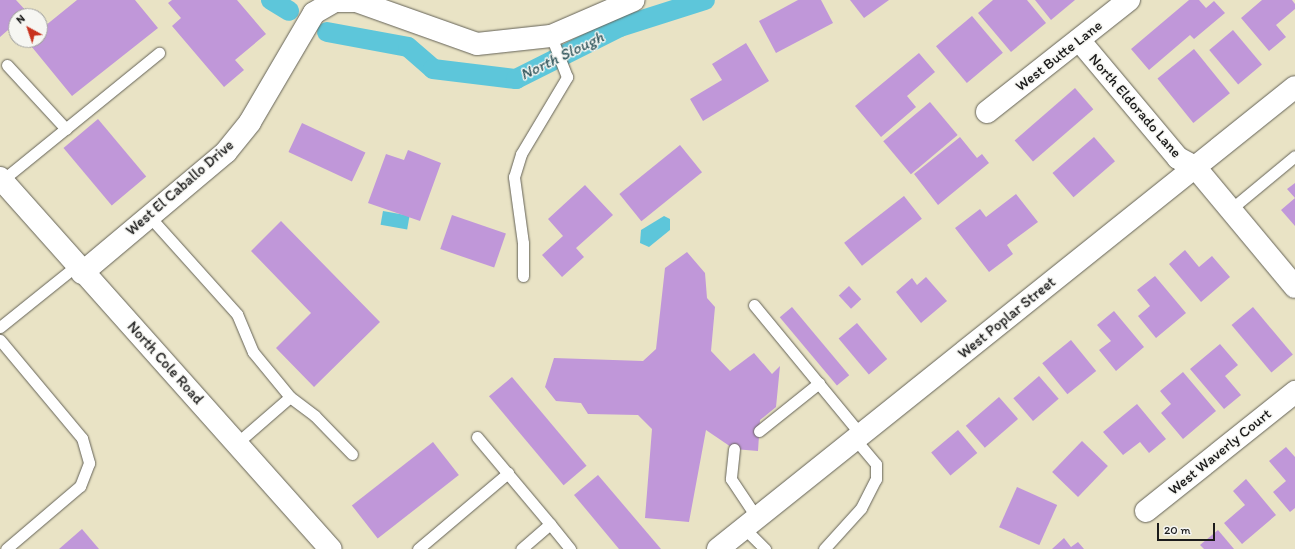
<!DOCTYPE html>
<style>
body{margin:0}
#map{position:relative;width:1295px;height:549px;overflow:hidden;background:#e9e3c5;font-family:Itim,sans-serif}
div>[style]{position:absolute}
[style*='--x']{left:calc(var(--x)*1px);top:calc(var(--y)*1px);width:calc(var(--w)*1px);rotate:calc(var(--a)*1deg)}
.water>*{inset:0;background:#5dc6da;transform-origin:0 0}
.canal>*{height:20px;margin:-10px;padding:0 10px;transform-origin:10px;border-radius:10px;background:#5dc6da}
.building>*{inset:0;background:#c097d9;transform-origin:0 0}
.roads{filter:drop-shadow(0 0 1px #646257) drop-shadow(0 0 1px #646257)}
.lane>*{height:11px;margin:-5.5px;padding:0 5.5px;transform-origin:5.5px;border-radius:5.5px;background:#fff}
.street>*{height:22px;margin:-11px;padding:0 11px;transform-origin:11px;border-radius:11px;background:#fff}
.secondary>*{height:22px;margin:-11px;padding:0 11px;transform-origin:11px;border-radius:11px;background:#fff}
span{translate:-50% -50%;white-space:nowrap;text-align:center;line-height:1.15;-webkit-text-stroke:3px #f6f6f2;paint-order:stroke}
.street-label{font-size:15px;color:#1c1c1c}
.water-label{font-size:16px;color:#33585e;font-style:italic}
.north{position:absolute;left:8px;top:8px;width:40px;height:40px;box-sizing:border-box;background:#f6f6f2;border:1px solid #9f9f9c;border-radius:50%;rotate:320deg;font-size:11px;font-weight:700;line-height:16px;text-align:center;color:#1c1c1c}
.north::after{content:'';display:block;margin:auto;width:14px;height:18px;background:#c8321e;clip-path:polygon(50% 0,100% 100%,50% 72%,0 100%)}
.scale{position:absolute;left:1157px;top:523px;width:58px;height:18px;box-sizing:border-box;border:2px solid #1c1c1c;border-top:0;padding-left:5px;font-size:12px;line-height:14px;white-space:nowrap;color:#1c1c1c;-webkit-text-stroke:3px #f6f6f2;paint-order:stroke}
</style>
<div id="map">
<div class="water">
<div style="left:383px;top:211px;width:27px;height:14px;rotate:10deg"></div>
<div style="clip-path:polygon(664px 216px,670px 219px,670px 230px,649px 247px,640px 243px,641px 230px)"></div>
</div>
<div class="canal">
<div style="--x:271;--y:0;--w:21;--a:31"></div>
<div style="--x:327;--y:32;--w:82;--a:10.5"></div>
<div style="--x:408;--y:47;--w:33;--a:41"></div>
<div style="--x:433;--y:69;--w:84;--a:6.9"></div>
<div style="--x:516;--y:79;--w:116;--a:-26.6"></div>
<div style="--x:620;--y:27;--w:89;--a:-17.6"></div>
</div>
<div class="building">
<div style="clip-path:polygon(0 0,16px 0,28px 13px,16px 16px,16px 23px,0 37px)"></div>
<div style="clip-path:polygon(77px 0,135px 0,158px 28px,72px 96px,27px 41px,40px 40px,40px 30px)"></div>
<div style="clip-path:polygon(172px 0,237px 0,266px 34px,235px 60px,244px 70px,224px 87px,172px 26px,181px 18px,168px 3px)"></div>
<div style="clip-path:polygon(798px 0,821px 0,833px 23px,776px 53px,759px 21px)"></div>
<div style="clip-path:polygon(850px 0,889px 0,864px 18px)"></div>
<div style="clip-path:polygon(993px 0,1027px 0,1046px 23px,1011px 52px,978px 13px)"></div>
<div style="clip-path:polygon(1035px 0,1075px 0,1051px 20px)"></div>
<div style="clip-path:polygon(1189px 0,1199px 0,1206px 8px,1214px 1px,1225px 13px,1194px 39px,1190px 35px,1149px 70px,1131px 49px)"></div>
<div style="clip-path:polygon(1262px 0,1292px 0,1295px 4px,1295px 9px,1276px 25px,1286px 37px,1269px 51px,1241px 18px)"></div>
<div style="left:972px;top:16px;width:48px;height:47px;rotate:50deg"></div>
<div style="left:1233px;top:30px;width:45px;height:31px;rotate:50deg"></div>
<div style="clip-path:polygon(746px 43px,769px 81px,703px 121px,690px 99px,722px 80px,712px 64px)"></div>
<div style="left:1194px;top:49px;width:57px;height:47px;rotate:51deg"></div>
<div style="clip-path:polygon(919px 53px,935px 72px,907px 96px,916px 107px,881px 137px,855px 106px)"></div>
<div style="left:1075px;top:88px;width:28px;height:80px;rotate:49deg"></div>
<div style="left:930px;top:102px;width:43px;height:61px;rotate:50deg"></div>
<div style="left:98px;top:119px;width:75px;height:45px;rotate:50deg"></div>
<div style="left:302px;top:123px;width:70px;height:32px;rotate:25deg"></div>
<div style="clip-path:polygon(960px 137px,977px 158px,982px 154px,989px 163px,938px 205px,914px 174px)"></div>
<div style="left:1094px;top:137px;width:32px;height:55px;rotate:49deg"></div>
<div style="left:680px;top:145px;width:35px;height:78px;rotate:51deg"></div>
<div style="clip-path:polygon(408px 150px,441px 163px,420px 221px,368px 203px,386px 154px,404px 160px)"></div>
<div style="clip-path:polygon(1295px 183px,1295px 226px,1281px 210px,1295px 198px,1287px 189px)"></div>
<div style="clip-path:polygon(585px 185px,613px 215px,576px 248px,584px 257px,562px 277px,542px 255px,563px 236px,548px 219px)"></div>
<div style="clip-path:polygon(1016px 194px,1038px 222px,1007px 245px,1013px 254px,989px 272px,955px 228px,980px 209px,986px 217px)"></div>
<div style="left:904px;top:196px;width:29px;height:76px;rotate:52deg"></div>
<div style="left:452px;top:215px;width:57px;height:36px;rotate:19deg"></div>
<div style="clip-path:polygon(281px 221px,380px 322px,314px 387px,276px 348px,311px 313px,251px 251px)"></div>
<div style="clip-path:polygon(1185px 250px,1199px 267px,1212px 256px,1230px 277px,1201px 302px,1169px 264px)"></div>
<div style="clip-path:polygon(687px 252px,705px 273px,707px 298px,715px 307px,711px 351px,730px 371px,754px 353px,772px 374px,780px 366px,776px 407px,760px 420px,758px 451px,734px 449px,706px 430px,689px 522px,645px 518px,652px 429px,638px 415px,588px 414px,581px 403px,556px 401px,545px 387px,554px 358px,643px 361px,656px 349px,665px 268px)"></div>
<div style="clip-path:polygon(1155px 276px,1186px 313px,1156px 338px,1138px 316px,1150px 306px,1137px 290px)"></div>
<div style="clip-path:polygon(926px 277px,947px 301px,921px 323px,896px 292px,912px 278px,917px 285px)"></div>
<div style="left:849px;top:286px;width:18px;height:14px;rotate:47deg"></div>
<div style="left:792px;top:307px;width:89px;height:16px;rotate:50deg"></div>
<div style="left:1253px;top:307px;width:62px;height:28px;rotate:50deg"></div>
<div style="clip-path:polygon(1114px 311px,1144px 347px,1116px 371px,1099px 350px,1111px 341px,1097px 325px)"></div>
<div style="left:857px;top:323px;width:47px;height:24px;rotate:50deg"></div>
<div style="left:1071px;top:340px;width:40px;height:37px;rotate:51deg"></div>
<div style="clip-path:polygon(1220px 344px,1238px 365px,1225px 376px,1241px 395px,1224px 409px,1190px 369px)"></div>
<div style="clip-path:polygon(1183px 372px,1216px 411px,1183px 439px,1161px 413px,1171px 404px,1160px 391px)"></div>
<div style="left:1039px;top:376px;width:30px;height:34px;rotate:49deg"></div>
<div style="left:512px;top:377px;width:116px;height:30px;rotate:50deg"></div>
<div style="left:999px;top:397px;width:29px;height:44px;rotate:49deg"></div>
<div style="clip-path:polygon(1137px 404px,1166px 439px,1149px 453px,1140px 442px,1123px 455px,1103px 432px)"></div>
<div style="left:958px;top:430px;width:30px;height:35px;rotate:50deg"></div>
<div style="left:1082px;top:441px;width:36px;height:43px;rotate:44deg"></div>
<div style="left:433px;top:442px;width:42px;height:103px;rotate:52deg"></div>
<div style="clip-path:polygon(1286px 447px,1295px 457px,1295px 508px,1290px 512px,1273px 492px,1286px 481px,1269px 461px)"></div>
<div style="clip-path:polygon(598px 475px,661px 549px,619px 549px,574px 495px)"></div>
<div style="clip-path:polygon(1246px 479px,1276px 515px,1242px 544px,1224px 523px,1245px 505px,1233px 491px)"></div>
<div style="left:1017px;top:487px;width:44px;height:44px;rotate:24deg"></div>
<div style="clip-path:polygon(82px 529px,99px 549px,59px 549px)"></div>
<div style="clip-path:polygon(1218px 530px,1234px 549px,1204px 549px,1200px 545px)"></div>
<div style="clip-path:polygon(1064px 538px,1071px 547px,1078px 542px,1084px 549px,1052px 549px)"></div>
</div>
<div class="roads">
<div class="lane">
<div style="--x:7;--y:65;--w:87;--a:47.3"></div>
<div style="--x:0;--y:182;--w:205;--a:-39.1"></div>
<div style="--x:1231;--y:209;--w:83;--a:-39.6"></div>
<div style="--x:149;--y:216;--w:132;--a:48.1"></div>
<div style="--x:237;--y:314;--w:41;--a:67.2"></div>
<div style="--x:253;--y:352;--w:58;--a:50.6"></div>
<div style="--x:290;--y:397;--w:31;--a:37"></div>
<div style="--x:315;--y:416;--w:53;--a:45.8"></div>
<div style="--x:523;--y:276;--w:33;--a:-90"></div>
<div style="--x:523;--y:243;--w:67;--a:-97.8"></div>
<div style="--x:514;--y:177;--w:24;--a:-73"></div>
<div style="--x:521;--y:154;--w:90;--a:-59.1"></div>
<div style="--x:567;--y:77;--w:44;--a:-111.3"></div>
<div style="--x:754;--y:305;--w:168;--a:50.5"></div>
<div style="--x:0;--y:327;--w:97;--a:-38.8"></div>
<div style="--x:0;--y:340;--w:128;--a:50.1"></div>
<div style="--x:82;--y:438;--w:26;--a:74"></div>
<div style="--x:89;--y:463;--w:25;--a:111"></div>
<div style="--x:80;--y:486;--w:97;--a:139.6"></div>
<div style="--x:759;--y:431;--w:77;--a:-38.7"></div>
<div style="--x:477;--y:437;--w:114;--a:50"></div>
<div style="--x:550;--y:524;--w:38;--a:139"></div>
<div style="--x:237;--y:443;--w:70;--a:-41"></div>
<div style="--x:734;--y:449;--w:30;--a:96"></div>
<div style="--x:731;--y:479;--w:47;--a:56.3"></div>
<div style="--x:550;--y:524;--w:32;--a:51"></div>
<div style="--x:744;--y:528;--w:30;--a:45"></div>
<div style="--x:418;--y:549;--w:118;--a:-40.2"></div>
<div style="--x:824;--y:549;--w:55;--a:-47.9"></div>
<div style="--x:861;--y:508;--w:33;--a:-63"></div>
<div style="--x:876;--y:479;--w:15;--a:-90"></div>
<div style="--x:876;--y:464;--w:33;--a:-130"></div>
</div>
<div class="street">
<div style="--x:1079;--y:40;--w:154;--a:50"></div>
<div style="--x:1178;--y:158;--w:19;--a:28"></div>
<div style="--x:1195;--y:167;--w:156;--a:50.2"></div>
<div style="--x:987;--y:112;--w:181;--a:-38.3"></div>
<div style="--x:82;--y:273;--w:188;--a:-40"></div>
<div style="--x:226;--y:152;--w:38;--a:-51"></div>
<div style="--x:250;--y:122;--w:126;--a:-59.6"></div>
<div style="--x:314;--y:13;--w:24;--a:-30"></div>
<div style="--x:335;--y:1;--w:21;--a:0"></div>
<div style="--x:356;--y:1;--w:128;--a:19.6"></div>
<div style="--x:477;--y:44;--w:74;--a:-6.2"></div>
<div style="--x:551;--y:36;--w:90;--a:-23.4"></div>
<div style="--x:1146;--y:511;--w:191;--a:-38.6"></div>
<div style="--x:718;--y:549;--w:739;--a:-38.68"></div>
</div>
<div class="secondary">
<div style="--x:0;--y:178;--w:497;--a:48.3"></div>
</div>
</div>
<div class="street-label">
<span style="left:1059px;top:56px;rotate:-38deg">West Butte Lane</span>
<span style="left:1135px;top:106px;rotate:49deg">North Eldorado Lane</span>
<span style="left:180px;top:188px;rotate:-41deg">West El Caballo Drive</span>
<span style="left:1007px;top:318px;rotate:-39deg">West Poplar Street</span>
<span style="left:165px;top:363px;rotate:48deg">North Cole Road</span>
<span style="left:1220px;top:452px;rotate:-39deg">West Waverly Court</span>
</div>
<div class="water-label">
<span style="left:562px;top:56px;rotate:-26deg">North Slough</span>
</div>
<div class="north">N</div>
<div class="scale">20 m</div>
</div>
